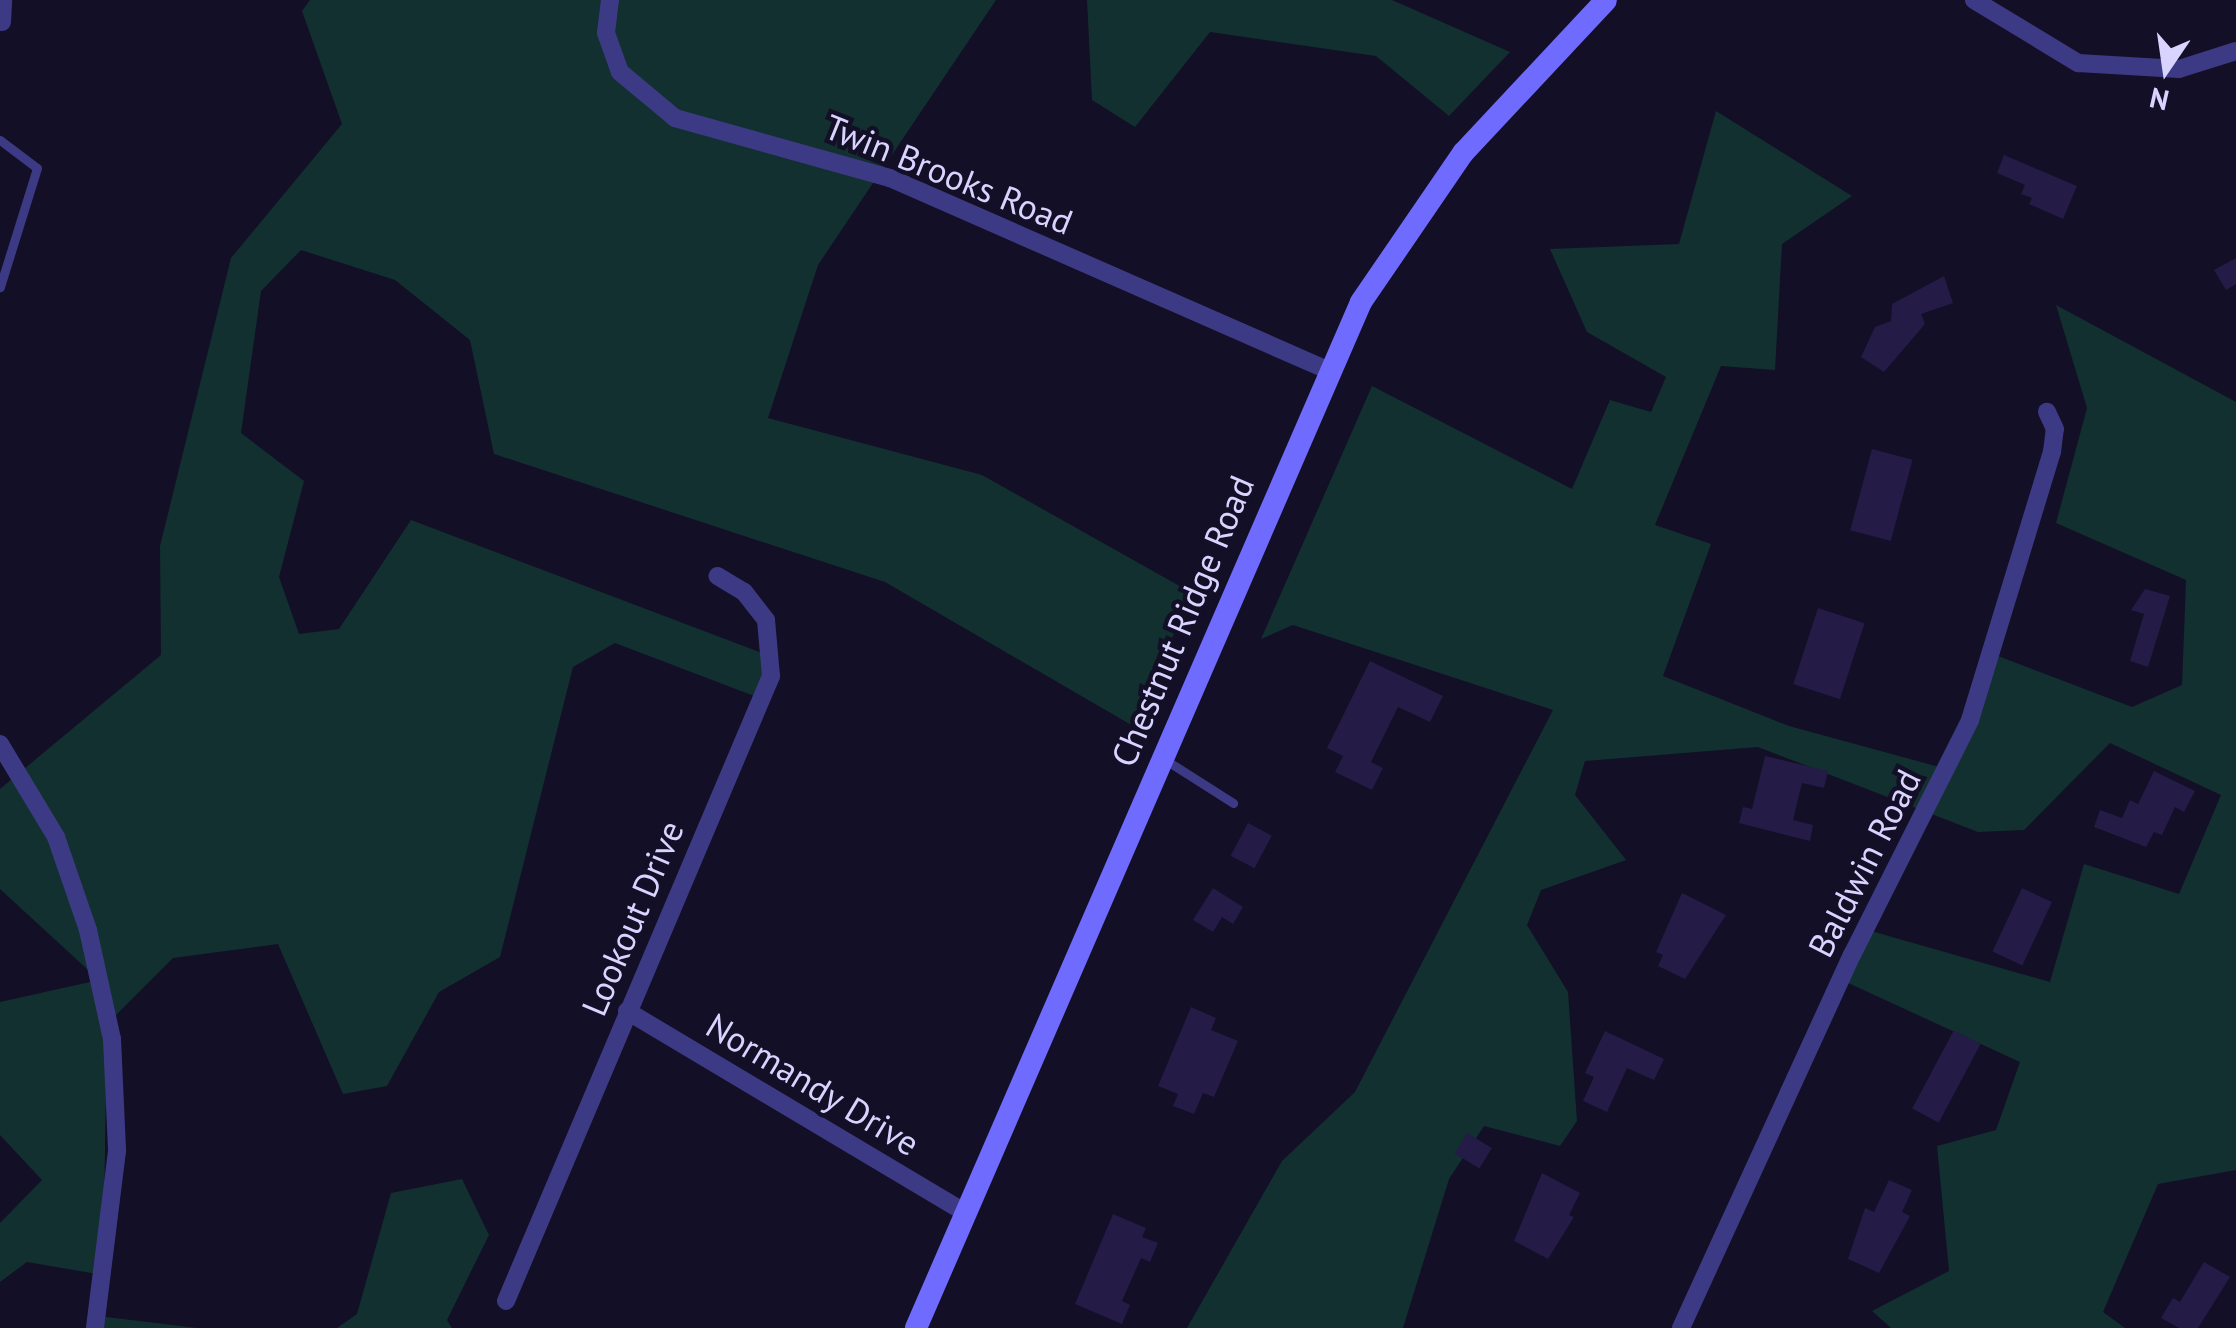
<!DOCTYPE html>
<style>
body{margin:0}
#map{position:relative;width:2236px;height:1328px;overflow:hidden;background:#130f26;font-family:"PT Sans",sans-serif}
div>[style]{position:absolute}
[style*='--x']{left:calc(var(--x)*1px);top:calc(var(--y)*1px);width:calc(var(--w)*1px);rotate:calc(var(--a)*1deg)}
.green>*{inset:0;background:#12302f}
.building>*{inset:0;background:#241b47;transform-origin:0 0}
.lane>*{height:9px;margin:-4.5px;padding:0 4.5px;transform-origin:4.5px;border-radius:4.5px;background:#3d3a85}
.street>*{height:18px;margin:-9px;padding:0 9px;transform-origin:9px;border-radius:9px;background:#3d3a85}
.secondary>*{height:22px;margin:-11px;padding:0 11px;transform-origin:11px;border-radius:11px;background:#6f6bff}
span{translate:-50% -50%;white-space:nowrap;text-align:center;line-height:1.15;-webkit-text-stroke:9px #130f26;paint-order:stroke}
.street-label{font-size:35px;color:#d9d4ff}
.north{position:absolute;left:2116px;top:20px;width:100px;height:100px;-webkit-text-stroke:8px #130f26;paint-order:stroke;rotate:193deg;font-size:28px;font-weight:700;line-height:40px;text-align:center;color:#d9d4ff}
.north::after{content:'';display:block;margin:auto;width:35px;height:45px;background:#d9d4ff;clip-path:polygon(50% 0,100% 100%,50% 72%,0 100%)}
</style>
<div id="map">
<div class="green">
<div style="clip-path:polygon(310px 0,996px 0,818px 265px,768px 418px,982px 475px,1192px 593px,1133px 726px,885px 582px,494px 454px,470px 340px,395px 280px,301px 250px,261px 291px,241px 433px,304px 481px,279px 577px,299px 634px,339px 629px,411px 520px,767px 655px,762px 699px,615px 643px,573px 667px,500px 957px,439px 992px,387px 1086px,343px 1094px,278px 944px,173px 958px,107px 1024px,103px 1275px,27px 1262px,0 1282px,0 1223px,42px 1180px,0 1135px,0 1002px,99px 980px,0 889px,0 789px,161px 655px,160px 546px,231px 258px,342px 124px,302px 11px)"></div>
<div style="clip-path:polygon(1087px 0,1392px 0,1510px 52px,1449px 116px,1376px 56px,1210px 32px,1135px 127px,1092px 100px)"></div>
<div style="clip-path:polygon(1716px 111px,1852px 196px,1782px 244px,1775px 370px,1721px 366px,1655px 525px,1711px 544px,1663px 676px,1789px 726px,1954px 771px,1998px 656px,2132px 707px,2182px 685px,2186px 580px,2056px 523px,2087px 408px,2056px 305px,2236px 402px,2236px 1170px,2158px 1184px,2103px 1312px,2125px 1328px,1891px 1328px,1872px 1311px,1949px 1271px,1937px 1146px,1996px 1130px,2020px 1062px,1846px 982px,1871px 931px,2050px 982px,2084px 864px,2179px 894px,2221px 795px,2110px 743px,2024px 830px,1978px 832px,1758px 747px,1585px 761px,1575px 795px,1626px 860px,1541px 890px,1527px 925px,1568px 992px,1577px 1121px,1560px 1146px,1484px 1126px,1449px 1179px,1403px 1328px,1187px 1328px,1282px 1161px,1355px 1092px,1553px 710px,1293px 625px,1261px 639px,1372px 386px,1572px 489px,1610px 400px,1651px 412px,1666px 377px,1587px 332px,1550px 249px,1679px 244px)"></div>
<div style="clip-path:polygon(462px 1179px,489px 1235px,447px 1320px,452px 1328px,337px 1328px,357px 1314px,391px 1193px)"></div>
<div style="clip-path:polygon(98px 1316px,197px 1328px,96px 1328px)"></div>
</div>
<div class="building">
<div style="clip-path:polygon(2004px 155px,2077px 186px,2063px 219px,2029px 204px,2032px 198px,2021px 194px,2025px 185px,1997px 173px)"></div>
<div style="clip-path:polygon(2236px 258px,2236px 284px,2226px 290px,2214px 270px)"></div>
<div style="clip-path:polygon(1944px 276px,1953px 303px,1921px 314px,1925px 324px,1884px 372px,1861px 357px,1875px 327px,1891px 321px,1892px 304px)"></div>
<div style="left:1872px;top:449px;width:42px;height:84px;rotate:15deg"></div>
<div style="clip-path:polygon(2145px 589px,2170px 596px,2148px 667px,2130px 661px,2144px 614px,2131px 610px)"></div>
<div style="left:1818px;top:608px;width:49px;height:80px;rotate:18deg"></div>
<div style="clip-path:polygon(1370px 661px,1443px 696px,1430px 722px,1398px 707px,1371px 762px,1383px 768px,1372px 790px,1335px 772px,1343px 756px,1327px 748px)"></div>
<div style="clip-path:polygon(1765px 756px,1828px 771px,1824px 788px,1802px 783px,1793px 820px,1813px 825px,1810px 841px,1739px 823px,1743px 807px,1752px 809px)"></div>
<div style="clip-path:polygon(2154px 771px,2195px 791px,2184px 812px,2175px 807px,2162px 835px,2154px 832px,2146px 847px,2094px 827px,2100px 810px,2122px 818px,2130px 800px,2138px 804px)"></div>
<div style="left:1248px;top:823px;width:27px;height:37px;rotate:28deg"></div>
<div style="clip-path:polygon(1213px 888px,1243px 907px,1233px 924px,1222px 917px,1213px 932px,1193px 920px)"></div>
<div style="left:2022px;top:888px;width:33px;height:70px;rotate:25deg"></div>
<div style="clip-path:polygon(1682px 893px,1726px 915px,1685px 979px,1658px 966px,1663px 955px,1656px 952px)"></div>
<div style="clip-path:polygon(1191px 1007px,1216px 1018px,1211px 1030px,1238px 1041px,1214px 1097px,1203px 1093px,1194px 1114px,1173px 1106px,1178px 1094px,1158px 1086px)"></div>
<div style="left:1954px;top:1030px;width:30px;height:89px;rotate:28deg"></div>
<div style="clip-path:polygon(1605px 1031px,1664px 1059px,1654px 1080px,1627px 1068px,1607px 1112px,1583px 1101px,1594px 1077px,1585px 1073px)"></div>
<div style="left:1467px;top:1133px;width:29px;height:24px;rotate:31deg"></div>
<div style="clip-path:polygon(1542px 1173px,1580px 1193px,1569px 1215px,1574px 1217px,1548px 1259px,1514px 1241px)"></div>
<div style="clip-path:polygon(1889px 1180px,1912px 1190px,1902px 1212px,1910px 1216px,1879px 1273px,1848px 1259px,1865px 1208px,1874px 1212px)"></div>
<div style="clip-path:polygon(1113px 1214px,1146px 1228px,1142px 1237px,1158px 1243px,1150px 1262px,1141px 1258px,1122px 1301px,1130px 1305px,1122px 1324px,1075px 1304px)"></div>
<div style="clip-path:polygon(2204px 1262px,2230px 1277px,2198px 1328px,2179px 1328px,2161px 1318px,2173px 1298px,2180px 1302px)"></div>
</div>
<div class="lane">
<div style="--x:0;--y:140;--w:46;--a:37.1"></div>
<div style="--x:37;--y:168;--w:125;--a:107.3"></div>
<div style="--x:1164;--y:759;--w:82;--a:32.5"></div>
</div>
<div class="street">
<div style="--x:610;--y:0;--w:33;--a:97"></div>
<div style="--x:606;--y:33;--w:41;--a:70.3"></div>
<div style="--x:620;--y:72;--w:72;--a:39.9"></div>
<div style="--x:675;--y:118;--w:223;--a:15.6"></div>
<div style="--x:890;--y:178;--w:478;--a:23.7"></div>
<div style="--x:1974;--y:0;--w:122;--a:31.2"></div>
<div style="--x:2078;--y:63;--w:101;--a:3.4"></div>
<div style="--x:2179;--y:69;--w:60;--a:-17.5"></div>
<div style="--x:2;--y:22;--w:22;--a:-87"></div>
<div style="--x:0;--y:744;--w:109;--a:58.9"></div>
<div style="--x:56;--y:837;--w:98;--a:71"></div>
<div style="--x:88;--y:930;--w:112;--a:77.6"></div>
<div style="--x:112;--y:1039;--w:112;--a:87.4"></div>
<div style="--x:117;--y:1151;--w:178;--a:97.1"></div>
<div style="--x:627;--y:1011;--w:395;--a:30.8"></div>
<div style="--x:506;--y:1301;--w:679;--a:-67.02"></div>
<div style="--x:771;--y:676;--w:56;--a:-95.1"></div>
<div style="--x:766;--y:620;--w:36;--a:-128"></div>
<div style="--x:744;--y:592;--w:31;--a:-149"></div>
<div style="--x:1681;--y:1328;--w:410;--a:-65.4"></div>
<div style="--x:1852;--y:955;--w:263;--a:-63.3"></div>
<div style="--x:1970;--y:720;--w:280;--a:-73"></div>
<div style="--x:2052;--y:452;--w:23;--a:-83"></div>
<div style="--x:2055;--y:429;--w:19;--a:-115"></div>
</div>
<div class="secondary">
<div style="--x:916;--y:1328;--w:1118;--a:-66.55"></div>
<div style="--x:1361;--y:302;--w:181;--a:-55.6"></div>
<div style="--x:1463;--y:153;--w:209;--a:-46.9"></div>
</div>
<div class="street-label">
<span style="left:949px;top:174px;rotate:22deg">Twin Brooks Road</span>
<span style="left:1182px;top:621px;rotate:-67deg">Chestnut Ridge Road</span>
<span style="left:1864px;top:863px;rotate:-63deg">Baldwin Road</span>
<span style="left:632px;top:918px;rotate:-67deg">Lookout Drive</span>
<span style="left:813px;top:1084px;rotate:31deg">Normandy Drive</span>
</div>
<div class="north">N</div>
</div>
